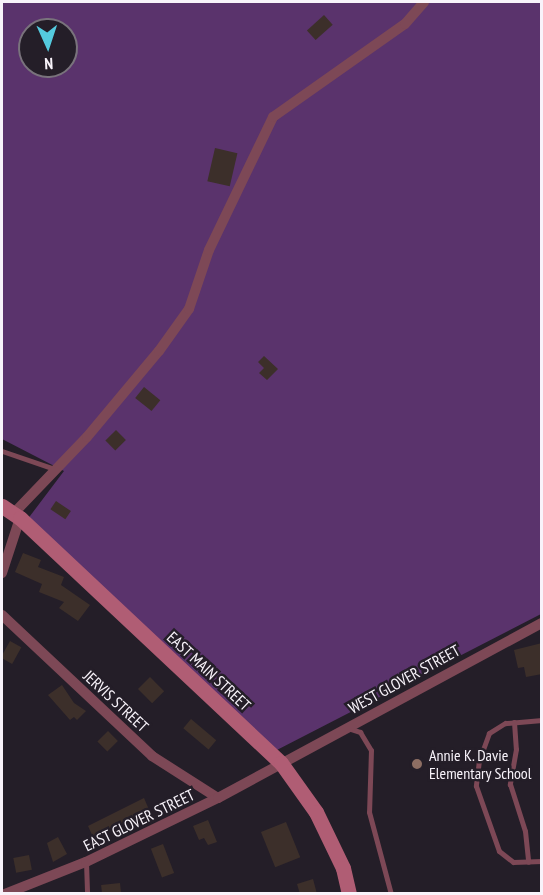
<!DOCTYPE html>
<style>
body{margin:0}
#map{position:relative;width:543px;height:895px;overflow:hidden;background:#241e28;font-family:"PT Sans Narrow",sans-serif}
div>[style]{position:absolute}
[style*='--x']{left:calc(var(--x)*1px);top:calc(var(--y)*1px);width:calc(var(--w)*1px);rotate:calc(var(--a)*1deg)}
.forest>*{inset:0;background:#5a336c}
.building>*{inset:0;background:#3c2f2a;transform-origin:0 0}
.service>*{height:5px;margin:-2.5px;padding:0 2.5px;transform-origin:2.5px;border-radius:2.5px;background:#7d4856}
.minor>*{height:10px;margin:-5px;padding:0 5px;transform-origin:5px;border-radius:5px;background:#7d4856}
.secondary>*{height:15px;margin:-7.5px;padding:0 7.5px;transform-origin:7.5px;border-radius:7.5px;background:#b05d74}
.dots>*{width:16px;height:16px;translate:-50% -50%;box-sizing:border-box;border:3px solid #241e28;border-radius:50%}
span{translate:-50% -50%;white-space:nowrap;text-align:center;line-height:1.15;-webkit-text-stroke:5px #241e28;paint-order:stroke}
.street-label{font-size:16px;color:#f8f3fa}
.poi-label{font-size:16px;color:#f8f3fa}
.left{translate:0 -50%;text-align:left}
.frame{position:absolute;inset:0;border:3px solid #f8f3fa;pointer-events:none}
.north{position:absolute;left:18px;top:18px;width:60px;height:60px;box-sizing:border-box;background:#241e28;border:2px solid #79737c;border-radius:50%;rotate:177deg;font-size:16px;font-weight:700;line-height:24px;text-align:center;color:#f8f3fa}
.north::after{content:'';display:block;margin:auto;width:21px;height:27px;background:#54cade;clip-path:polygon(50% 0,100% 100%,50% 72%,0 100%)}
</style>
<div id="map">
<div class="forest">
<div style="clip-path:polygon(evenodd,2px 2px,541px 2px,541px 614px,273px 752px,27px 520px,64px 471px,2px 439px,2px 2px,30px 30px,66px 30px,66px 66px,30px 66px,30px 30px)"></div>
</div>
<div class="building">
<div style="left:324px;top:15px;width:13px;height:23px;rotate:48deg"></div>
<div style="left:215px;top:148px;width:23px;height:34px;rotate:13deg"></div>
<div style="clip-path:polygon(264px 356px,278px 369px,267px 380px,259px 373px,264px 368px,258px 362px)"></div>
<div style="left:144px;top:387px;width:21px;height:14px;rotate:39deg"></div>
<div style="left:116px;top:430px;width:14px;height:15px;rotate:45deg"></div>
<div style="left:56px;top:501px;width:18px;height:10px;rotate:34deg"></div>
<div style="clip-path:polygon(23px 553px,41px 560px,38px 567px,64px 577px,61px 585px,90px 605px,78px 621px,59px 608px,64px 602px,39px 592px,42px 584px,15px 572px)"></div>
<div style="left:10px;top:641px;width:13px;height:19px;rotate:29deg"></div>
<div style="clip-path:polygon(542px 643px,542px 674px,526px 677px,524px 667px,518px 668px,514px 650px)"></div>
<div style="left:150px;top:677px;width:20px;height:17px;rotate:45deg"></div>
<div style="clip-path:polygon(62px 685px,74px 703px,86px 711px,77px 720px,74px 717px,70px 720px,48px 695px)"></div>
<div style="left:191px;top:719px;width:33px;height:12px;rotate:40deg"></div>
<div style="left:108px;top:731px;width:14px;height:15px;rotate:45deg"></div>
<div style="clip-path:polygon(144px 798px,150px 812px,93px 837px,88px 826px)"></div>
<div style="clip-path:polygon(208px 820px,217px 842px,208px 845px,204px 838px,199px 840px,193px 826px)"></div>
<div style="left:286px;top:822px;width:38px;height:27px;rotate:68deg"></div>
<div style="clip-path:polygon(58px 837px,67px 854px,53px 862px,47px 843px)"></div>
<div style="left:163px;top:844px;width:31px;height:13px;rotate:69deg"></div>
<div style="left:29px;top:855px;width:15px;height:16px;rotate:79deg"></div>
<div style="clip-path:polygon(313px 879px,317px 894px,300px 894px,297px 884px)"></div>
<div style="left:120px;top:883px;width:10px;height:19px;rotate:84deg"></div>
</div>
<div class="service">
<div style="--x:2;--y:451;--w:56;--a:18.8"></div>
<div style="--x:542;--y:720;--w:37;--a:175"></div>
<div style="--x:505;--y:723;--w:19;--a:148"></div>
<div style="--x:489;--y:733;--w:29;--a:110"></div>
<div style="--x:479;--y:760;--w:26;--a:97"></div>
<div style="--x:476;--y:786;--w:69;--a:70.5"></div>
<div style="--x:499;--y:851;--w:18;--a:38"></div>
<div style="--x:513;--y:862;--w:29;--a:-2"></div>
<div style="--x:514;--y:722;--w:27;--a:86"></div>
<div style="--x:516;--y:749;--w:36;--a:100"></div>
<div style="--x:510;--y:784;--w:49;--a:72.3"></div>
<div style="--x:525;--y:831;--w:31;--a:84"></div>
<div style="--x:348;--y:728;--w:13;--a:18"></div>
<div style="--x:360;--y:732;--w:21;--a:59"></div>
<div style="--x:371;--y:750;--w:62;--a:91.8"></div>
<div style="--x:369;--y:812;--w:85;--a:75"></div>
<div style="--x:86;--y:862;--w:32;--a:88"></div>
</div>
<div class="minor">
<div style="--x:14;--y:513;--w:105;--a:-46.2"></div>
<div style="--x:87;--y:437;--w:112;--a:-50.1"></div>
<div style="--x:159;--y:351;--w:52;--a:-54.5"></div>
<div style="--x:189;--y:309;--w:62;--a:-71.3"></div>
<div style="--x:209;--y:250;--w:148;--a:-64.3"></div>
<div style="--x:273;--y:117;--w:161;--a:-35.2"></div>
<div style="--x:405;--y:24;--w:29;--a:-49"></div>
<div style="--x:2;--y:573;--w:58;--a:-71.9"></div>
<div style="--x:2;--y:615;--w:206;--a:43.2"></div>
<div style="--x:152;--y:756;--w:78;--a:32.5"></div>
<div style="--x:5;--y:894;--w:87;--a:-21.6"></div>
<div style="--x:86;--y:862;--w:147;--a:-25.9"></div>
<div style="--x:218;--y:798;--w:368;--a:-28.4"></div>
</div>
<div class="secondary">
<div style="--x:2;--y:506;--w:22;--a:34"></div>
<div style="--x:20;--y:518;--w:358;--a:43.2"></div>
<div style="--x:281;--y:763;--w:60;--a:54.5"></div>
<div style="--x:316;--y:812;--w:62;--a:64.3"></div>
<div style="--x:343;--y:868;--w:27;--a:77"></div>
</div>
<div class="dots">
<div style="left:417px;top:764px;background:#8d6e63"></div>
</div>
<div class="street-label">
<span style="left:209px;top:671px;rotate:43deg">EAST MAIN STREET</span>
<span style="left:404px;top:679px;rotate:-29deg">WEST GLOVER STREET</span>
<span style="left:116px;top:701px;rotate:43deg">JERVIS STREET</span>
<span style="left:139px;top:820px;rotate:-26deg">EAST GLOVER STREET</span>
</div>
<div class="poi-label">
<span class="left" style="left:429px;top:764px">Annie K. Davie<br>Elementary School</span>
</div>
<div class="frame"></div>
<div class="north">N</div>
</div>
